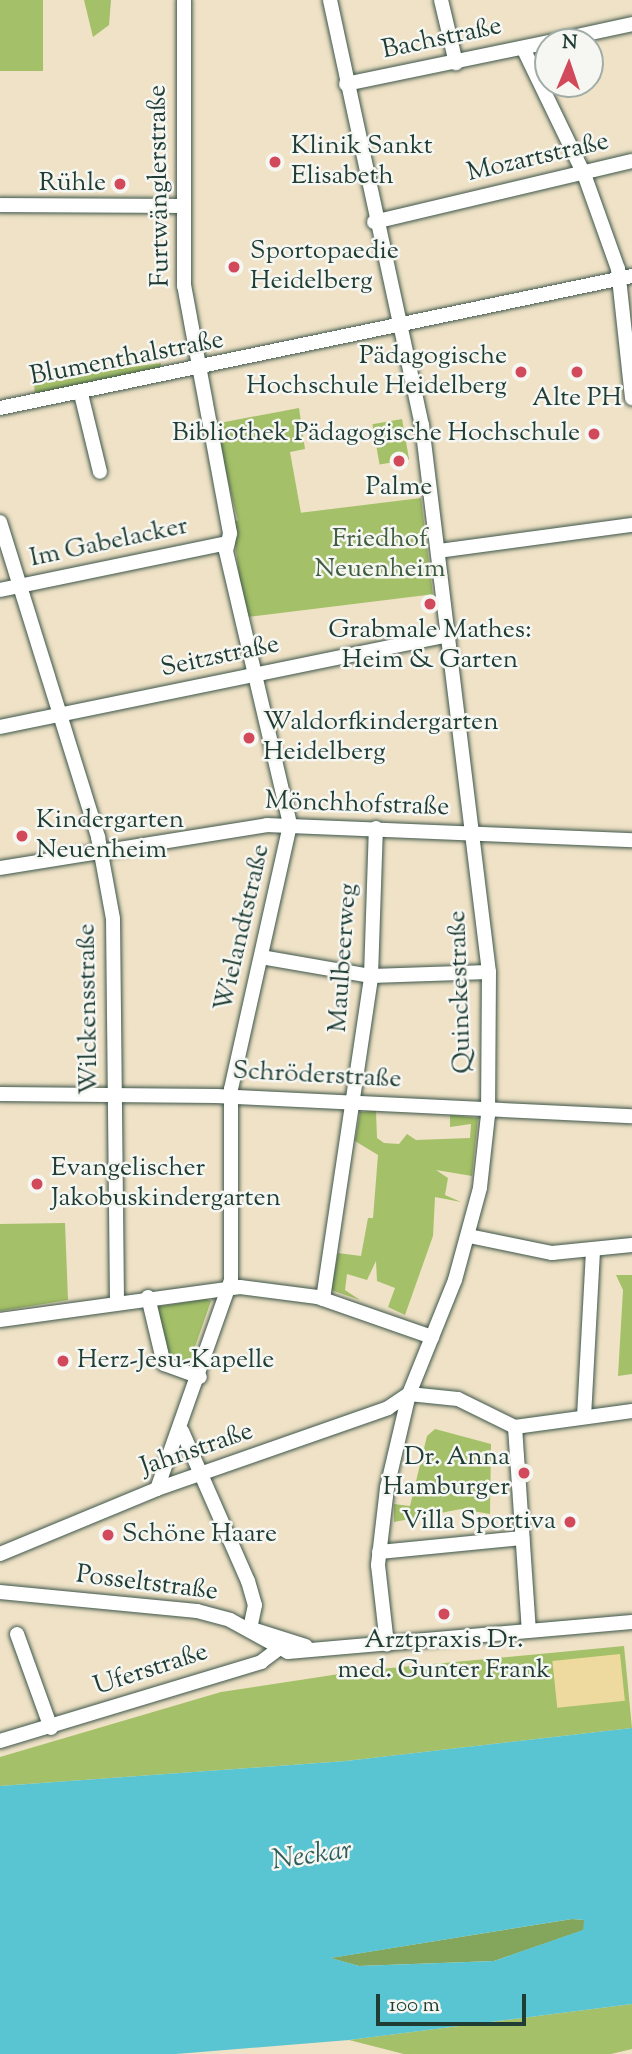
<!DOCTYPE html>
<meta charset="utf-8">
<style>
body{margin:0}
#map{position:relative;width:632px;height:2054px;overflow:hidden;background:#efe2c6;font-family:"Sorts Mill Goudy",serif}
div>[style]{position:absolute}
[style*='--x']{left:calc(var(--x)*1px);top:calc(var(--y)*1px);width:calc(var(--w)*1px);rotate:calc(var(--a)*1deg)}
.green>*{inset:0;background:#a4c068;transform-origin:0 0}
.forest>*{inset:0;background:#83a65c}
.sand>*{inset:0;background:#eeda9e;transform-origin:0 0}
.water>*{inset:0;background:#59c5d2}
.roads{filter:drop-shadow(0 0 2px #3e564a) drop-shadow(0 0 2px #3e564a)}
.minor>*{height:14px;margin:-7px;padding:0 7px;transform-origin:7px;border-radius:7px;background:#fff}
.dots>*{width:19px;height:19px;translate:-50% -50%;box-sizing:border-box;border:4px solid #f6f6f2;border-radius:50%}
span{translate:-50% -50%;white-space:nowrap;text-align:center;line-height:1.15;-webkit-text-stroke:5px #f6f6f2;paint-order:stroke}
.street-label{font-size:26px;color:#1f3d34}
.poi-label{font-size:26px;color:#1f3d34}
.left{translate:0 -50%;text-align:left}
.right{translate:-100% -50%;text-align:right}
.park-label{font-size:26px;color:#405e41}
.water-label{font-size:28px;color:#2e5f5c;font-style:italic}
.north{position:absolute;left:534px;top:28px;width:70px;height:70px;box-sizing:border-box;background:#f6f6f2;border:2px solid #a0aca6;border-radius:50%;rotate:2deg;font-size:19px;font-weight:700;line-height:28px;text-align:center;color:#1f3d34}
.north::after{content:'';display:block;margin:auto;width:24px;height:32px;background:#d1495b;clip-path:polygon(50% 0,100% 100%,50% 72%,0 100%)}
.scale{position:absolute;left:376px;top:1994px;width:150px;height:32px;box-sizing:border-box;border:4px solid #1f3d34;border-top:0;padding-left:9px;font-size:21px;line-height:24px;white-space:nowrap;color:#1f3d34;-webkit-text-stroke:5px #f6f6f2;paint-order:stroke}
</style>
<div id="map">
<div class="green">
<div style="left:0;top:0;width:43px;height:71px"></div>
<div style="clip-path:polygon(84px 0,111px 0,109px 25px,93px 37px)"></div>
<div style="clip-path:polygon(161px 363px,161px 375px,35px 398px,34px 381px)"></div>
<div style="clip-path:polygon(299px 408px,305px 449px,290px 452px,301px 513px,239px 525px,214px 424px)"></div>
<div style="left:402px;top:419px;width:41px;height:30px;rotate:80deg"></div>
<div style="left:421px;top:498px;width:97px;height:190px;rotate:83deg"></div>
<div style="clip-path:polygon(376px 1111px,377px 1138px,384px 1143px,399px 1144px,407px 1134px,416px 1140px,470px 1138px,471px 1124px,450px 1127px,450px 1115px,478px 1118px,472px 1176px,436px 1170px,448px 1178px,445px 1195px,461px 1202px,435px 1197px,433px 1236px,405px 1315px,388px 1307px,395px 1288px,377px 1281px,376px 1261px,367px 1280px,347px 1274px,345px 1290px,360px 1300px,331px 1290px,338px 1253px,361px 1256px,368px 1218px,373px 1218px,378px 1155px,355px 1141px,360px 1112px)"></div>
<div style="clip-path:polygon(65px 1223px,68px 1300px,0 1311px,0 1224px)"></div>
<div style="clip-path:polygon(616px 1275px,632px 1275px,632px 1374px,618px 1376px,623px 1290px)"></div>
<div style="clip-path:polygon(206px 1299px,211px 1301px,189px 1364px,167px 1356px,156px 1307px)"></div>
<div style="clip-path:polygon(435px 1429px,491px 1444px,490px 1514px,461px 1509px,394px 1522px,394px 1504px,410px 1506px,427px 1436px)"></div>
<div style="clip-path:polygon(624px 1646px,632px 1728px,346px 1761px,0 1786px,0 1757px,221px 1692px,359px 1671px)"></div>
<div style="clip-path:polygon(632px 2004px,632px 2049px,611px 2054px,404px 2054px,349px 2040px)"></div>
</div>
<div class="forest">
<div style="clip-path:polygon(572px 1919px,584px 1920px,584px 1930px,494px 1961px,359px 1966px,330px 1958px)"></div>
</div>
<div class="sand">
<div style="left:620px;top:1654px;width:47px;height:68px;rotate:84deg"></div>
</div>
<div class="water">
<div style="clip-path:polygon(evenodd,632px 1728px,632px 2004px,349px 2040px,176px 2054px,0 2054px,0 1786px,346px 1761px,632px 1728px,572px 1919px,584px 1920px,583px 1930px,494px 1961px,359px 1966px,331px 1958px,572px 1919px)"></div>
</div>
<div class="roads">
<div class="minor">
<div style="--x:330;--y:0;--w:435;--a:77.8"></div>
<div style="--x:422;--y:425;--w:551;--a:83.02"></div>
<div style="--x:489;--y:972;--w:143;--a:90.4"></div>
<div style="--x:488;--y:1115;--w:73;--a:96.3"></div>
<div style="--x:480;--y:1188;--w:95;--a:105.2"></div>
<div style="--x:455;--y:1280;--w:123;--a:112"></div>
<div style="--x:409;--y:1394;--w:97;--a:103.2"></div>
<div style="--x:387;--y:1488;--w:78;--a:96.7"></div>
<div style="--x:378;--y:1565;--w:80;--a:83.5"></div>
<div style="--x:441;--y:0;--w:65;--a:76.6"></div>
<div style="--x:549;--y:42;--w:85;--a:-12.2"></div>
<div style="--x:523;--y:48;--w:140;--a:64.2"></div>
<div style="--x:584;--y:174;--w:101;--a:70.3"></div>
<div style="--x:618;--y:269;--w:130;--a:83.8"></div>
<div style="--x:346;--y:84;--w:206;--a:-11.7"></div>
<div style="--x:0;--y:205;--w:180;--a:0.3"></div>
<div style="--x:374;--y:222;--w:265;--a:-13.3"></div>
<div style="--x:81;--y:394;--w:80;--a:76.3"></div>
<div style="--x:0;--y:408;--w:646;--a:-11.8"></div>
<div style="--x:0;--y:522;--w:330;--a:72.7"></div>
<div style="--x:98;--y:837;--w:83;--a:79.6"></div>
<div style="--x:113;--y:919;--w:382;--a:89.4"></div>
<div style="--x:439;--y:551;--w:195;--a:-7.7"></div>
<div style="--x:0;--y:590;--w:232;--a:-11.7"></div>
<div style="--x:0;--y:727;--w:459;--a:-11.6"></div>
<div style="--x:0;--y:868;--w:270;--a:-9.1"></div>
<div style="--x:267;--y:825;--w:365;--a:2.4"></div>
<div style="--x:261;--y:957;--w:112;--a:9.8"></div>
<div style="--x:371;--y:976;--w:118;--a:-1.9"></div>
<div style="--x:0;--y:1094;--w:216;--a:0.5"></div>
<div style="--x:216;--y:1096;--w:416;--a:2.8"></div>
<div style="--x:469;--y:1236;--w:85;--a:11.6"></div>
<div style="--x:552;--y:1253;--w:80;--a:-5.7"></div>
<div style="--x:148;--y:1297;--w:69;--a:76.6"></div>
<div style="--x:164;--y:1364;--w:38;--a:20"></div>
<div style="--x:323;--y:1299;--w:327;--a:-81.5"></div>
<div style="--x:371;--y:976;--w:148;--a:-88.1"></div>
<div style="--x:0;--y:1320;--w:242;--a:-7.8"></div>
<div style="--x:240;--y:1287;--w:78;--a:7.4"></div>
<div style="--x:317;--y:1297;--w:122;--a:19.2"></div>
<div style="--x:584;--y:1417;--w:168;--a:-86.9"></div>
<div style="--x:515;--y:1427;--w:204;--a:86.1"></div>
<div style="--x:182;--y:1431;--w:164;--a:66.3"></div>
<div style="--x:248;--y:1581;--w:25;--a:74"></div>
<div style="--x:255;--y:1605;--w:25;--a:102"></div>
<div style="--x:157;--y:1489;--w:222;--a:-70.5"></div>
<div style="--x:231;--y:1280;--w:191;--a:-90"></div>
<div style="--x:231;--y:1089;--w:271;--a:-77.4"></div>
<div style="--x:290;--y:824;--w:280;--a:-103.2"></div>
<div style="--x:226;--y:551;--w:18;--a:-77"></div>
<div style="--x:230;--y:533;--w:251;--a:-100.5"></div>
<div style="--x:184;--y:286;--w:286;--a:-90"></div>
<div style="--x:379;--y:1552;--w:144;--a:-5.6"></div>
<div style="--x:0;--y:1554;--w:170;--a:-22.5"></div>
<div style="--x:157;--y:1489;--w:245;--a:-19.3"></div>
<div style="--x:388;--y:1408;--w:25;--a:-34"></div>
<div style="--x:409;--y:1394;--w:49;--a:5.8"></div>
<div style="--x:458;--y:1399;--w:64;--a:26.2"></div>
<div style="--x:515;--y:1427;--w:118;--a:-7.8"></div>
<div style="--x:0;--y:1592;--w:198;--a:5.5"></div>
<div style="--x:197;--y:1611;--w:34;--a:15"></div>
<div style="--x:230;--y:1620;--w:66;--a:28.9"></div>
<div style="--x:288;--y:1652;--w:345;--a:-5"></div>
<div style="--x:255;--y:1630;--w:53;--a:17.4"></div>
<div style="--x:17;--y:1634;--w:100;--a:70.1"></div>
<div style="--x:0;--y:1741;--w:273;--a:-16.8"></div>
<div style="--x:261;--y:1662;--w:21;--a:-37"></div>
</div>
</div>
<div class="dots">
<div style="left:275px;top:162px;background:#d1495b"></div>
<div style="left:120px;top:184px;background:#d1495b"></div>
<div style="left:234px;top:267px;background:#d1495b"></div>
<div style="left:521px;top:372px;background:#d1495b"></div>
<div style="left:577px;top:372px;background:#d1495b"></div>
<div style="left:594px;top:434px;background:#d1495b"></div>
<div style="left:399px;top:461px;background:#d1495b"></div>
<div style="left:430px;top:604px;background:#d1495b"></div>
<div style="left:249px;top:738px;background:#d1495b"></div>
<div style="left:22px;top:836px;background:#d1495b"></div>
<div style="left:37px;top:1184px;background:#d1495b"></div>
<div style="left:63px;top:1361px;background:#d1495b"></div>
<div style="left:524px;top:1473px;background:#d1495b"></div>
<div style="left:570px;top:1522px;background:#d1495b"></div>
<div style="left:108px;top:1535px;background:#d1495b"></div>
<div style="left:444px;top:1614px;background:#d1495b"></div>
</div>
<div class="street-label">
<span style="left:442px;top:39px;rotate:-12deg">Bachstraße</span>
<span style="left:538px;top:158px;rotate:-13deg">Mozartstraße</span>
<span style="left:160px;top:186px;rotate:-91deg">Furtwänglerstraße</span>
<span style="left:127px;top:359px;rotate:-11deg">Blumenthalstraße</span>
<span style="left:109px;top:543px;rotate:-12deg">Im Gabelacker</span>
<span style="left:220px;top:657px;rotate:-12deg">Seitzstraße</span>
<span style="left:357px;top:805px;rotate:2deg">Mönchhofstraße</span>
<span style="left:243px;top:928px;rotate:-77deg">Wielandtstraße</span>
<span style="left:344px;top:958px;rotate:-86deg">Maulbeerweg</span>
<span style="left:461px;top:992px;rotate:-92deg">Quinckestraße</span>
<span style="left:89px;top:1009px;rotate:-91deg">Wilckensstraße</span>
<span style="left:317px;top:1076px;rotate:3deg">Schröderstraße</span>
<span style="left:197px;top:1450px;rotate:-19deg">Jahnstraße</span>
<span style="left:147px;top:1584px;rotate:7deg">Posseltstraße</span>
<span style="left:151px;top:1670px;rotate:-18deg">Uferstraße</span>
</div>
<div class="poi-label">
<span class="left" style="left:291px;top:162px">Klinik Sankt<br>Elisabeth</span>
<span class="right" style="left:106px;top:184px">Rühle</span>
<span class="left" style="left:250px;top:267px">Sportopaedie<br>Heidelberg</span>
<span class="right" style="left:507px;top:372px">Pädagogische<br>Hochschule Heidelberg</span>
<span style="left:577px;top:399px">Alte PH</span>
<span class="right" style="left:580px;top:434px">Bibliothek Pädagogische Hochschule</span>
<span style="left:399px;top:488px">Palme</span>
<span style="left:430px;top:646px">Grabmale Mathes:<br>Heim &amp; Garten</span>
<span class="left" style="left:263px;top:738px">Waldorfkindergarten<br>Heidelberg</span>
<span class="left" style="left:36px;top:836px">Kindergarten<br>Neuenheim</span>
<span class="left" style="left:51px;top:1184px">Evangelischer<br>Jakobuskindergarten</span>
<span class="left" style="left:77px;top:1361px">Herz-Jesu-Kapelle</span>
<span class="right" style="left:510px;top:1473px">Dr. Anna<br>Hamburger</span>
<span class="right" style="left:556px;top:1522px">Villa Sportiva</span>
<span class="left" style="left:122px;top:1535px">Schöne Haare</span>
<span style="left:444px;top:1656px">Arztpraxis Dr.<br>med. Gunter Frank</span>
</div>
<div class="park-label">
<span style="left:380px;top:555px">Friedhof<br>Neuenheim</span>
</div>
<div class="water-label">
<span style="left:312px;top:1856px;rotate:-8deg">Neckar</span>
</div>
<div class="north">N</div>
<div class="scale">100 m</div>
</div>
